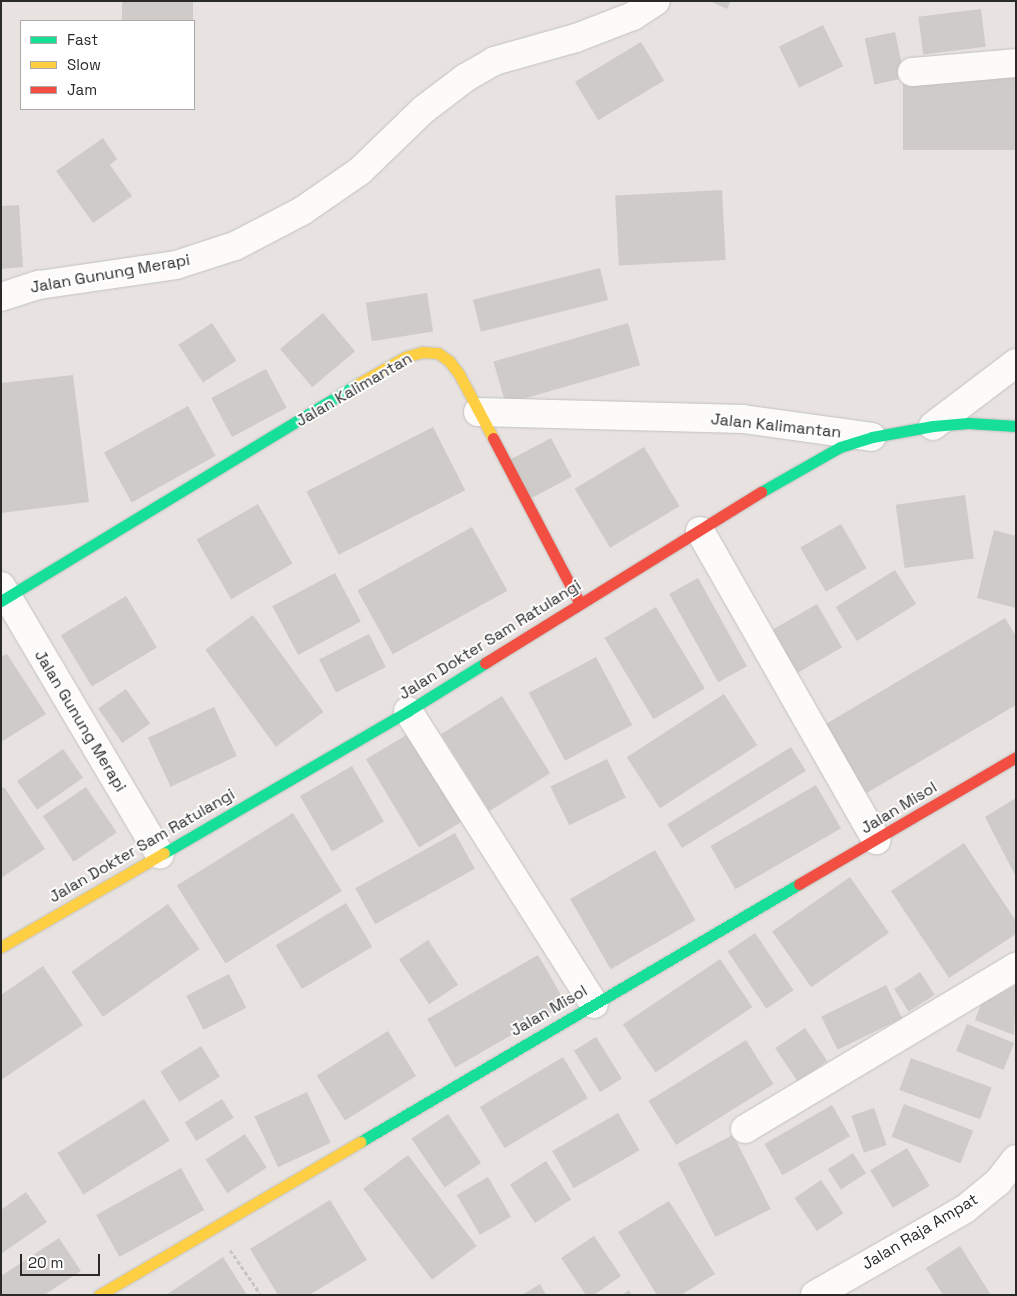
<!DOCTYPE html>
<style>
body{margin:0}
#map{position:relative;width:1017px;height:1296px;overflow:hidden;background:#e8e3e0;font-family:"Space Grotesk",sans-serif}
div>[style]{position:absolute}
[style*='--x']{left:calc(var(--x)*1px);top:calc(var(--y)*1px);width:calc(var(--w)*1px);rotate:calc(var(--a)*1deg)}
.building>*{inset:0;background:#cfcbc9;transform-origin:0 0}
.path>*{height:3px;margin-top:-1.5px;transform-origin:0;background:repeating-linear-gradient(90deg,#c6c5c5 0 4px,transparent 0 6.5px)}
.roads{filter:drop-shadow(0 0 1px #c2c1c1) drop-shadow(0 0 1px #c2c1c1)}
.street>*{height:28px;margin:-14px;padding:0 14px;transform-origin:14px;border-radius:14px;background:#fcfbfa}
.fast>*{height:11px;margin:-5.5px;padding:0 5.5px;transform-origin:5.5px;border-radius:5.5px;background:#16e098}
.slow>*{height:11px;margin:-5.5px;padding:0 5.5px;transform-origin:5.5px;border-radius:5.5px;background:#ffcf43}
.jam>*{height:11px;margin:-5.5px;padding:0 5.5px;transform-origin:5.5px;border-radius:5.5px;background:#f24e42}
span{translate:-50% -50%;white-space:nowrap;text-align:center;line-height:1.15;-webkit-text-stroke:4px #fff;paint-order:stroke}
.street-label{font-size:16px;color:#2a2a2a}
.frame{position:absolute;inset:0;border:2px solid #2a2a2a;pointer-events:none}
.legend{position:absolute;left:20px;top:20px;width:175px;height:90px;box-sizing:border-box;background:#fff;border:1px solid #aaa;margin:0;padding:6px 9px;list-style:none;font-size:15px;color:#2a2a2a}
.legend li{display:flex;align-items:center;gap:10px;height:25px}
.legend b{width:25px;border:1px solid #aaa}
.scale{position:absolute;left:20px;top:1254px;width:80px;height:22px;box-sizing:border-box;border:2px solid #2a2a2a;border-top:0;padding-left:6px;font-size:15px;line-height:18px;white-space:nowrap;color:#2a2a2a;-webkit-text-stroke:4px #fff;paint-order:stroke}
</style>
<div id="map">
<div class="building">
<div style="left:122px;top:1px;width:71px;height:20px"></div>
<div style="clip-path:polygon(710px 1px,731px 1px,727px 9px)"></div>
<div style="left:981px;top:9px;width:38px;height:63px;rotate:83deg"></div>
<div style="left:823px;top:25px;width:46px;height:49px;rotate:64deg"></div>
<div style="left:895px;top:32px;width:47px;height:31px;rotate:78deg"></div>
<div style="left:641px;top:42px;width:45px;height:77px;rotate:59deg"></div>
<div style="left:1016px;top:72px;width:78px;height:113px;rotate:90deg"></div>
<div style="clip-path:polygon(103px 138px,117px 159px,110px 165px,132px 196px,93px 223px,56px 171px)"></div>
<div style="left:722px;top:190px;width:70px;height:107px;rotate:87deg"></div>
<div style="clip-path:polygon(19px 205px,23px 267px,1px 269px,1px 206px)"></div>
<div style="left:600px;top:268px;width:33px;height:131px;rotate:76deg"></div>
<div style="left:427px;top:293px;width:39px;height:62px;rotate:81deg"></div>
<div style="left:323px;top:313px;width:50px;height:56px;rotate:50deg"></div>
<div style="left:212px;top:323px;width:45px;height:40px;rotate:57deg"></div>
<div style="left:628px;top:323px;width:44px;height:140px;rotate:74deg"></div>
<div style="left:266px;top:369px;width:44px;height:62px;rotate:62deg"></div>
<div style="clip-path:polygon(73px 375px,89px 502px,1px 513px,1px 383px)"></div>
<div style="left:188px;top:406px;width:57px;height:96px;rotate:61deg"></div>
<div style="left:433px;top:427px;width:71px;height:142px;rotate:63deg"></div>
<div style="left:551px;top:438px;width:44px;height:51px;rotate:62deg"></div>
<div style="left:644px;top:447px;width:69px;height:81px;rotate:59deg"></div>
<div style="left:965px;top:495px;width:64px;height:70px;rotate:82deg"></div>
<div style="left:258px;top:504px;width:69px;height:71px;rotate:60deg"></div>
<div style="left:841px;top:524px;width:51px;height:47px;rotate:60deg"></div>
<div style="left:472px;top:527px;width:73px;height:131px;rotate:61deg"></div>
<div style="clip-path:polygon(994px 530px,1016px 536px,1016px 608px,977px 598px)"></div>
<div style="left:895px;top:570px;width:40px;height:70px;rotate:58deg"></div>
<div style="left:335px;top:573px;width:55px;height:71px;rotate:62deg"></div>
<div style="left:698px;top:578px;width:101px;height:33px;rotate:61deg"></div>
<div style="left:126px;top:596px;width:60px;height:76px;rotate:59deg"></div>
<div style="left:817px;top:604px;width:50px;height:56px;rotate:60deg"></div>
<div style="left:656px;top:607px;width:95px;height:60px;rotate:59deg"></div>
<div style="left:253px;top:615px;width:120px;height:59px;rotate:54deg"></div>
<div style="clip-path:polygon(1005px 618px,1016px 636px,1016px 705px,865px 794px,824px 725px)"></div>
<div style="left:369px;top:634px;width:37px;height:56px;rotate:63deg"></div>
<div style="clip-path:polygon(7px 654px,46px 714px,1px 742px,1px 657px)"></div>
<div style="left:596px;top:657px;width:77px;height:76px;rotate:62deg"></div>
<div style="left:126px;top:689px;width:42px;height:34px;rotate:55deg"></div>
<div style="left:724px;top:694px;width:61px;height:116px;rotate:57deg"></div>
<div style="left:502px;top:696px;width:91px;height:72px;rotate:58deg"></div>
<div style="left:214px;top:707px;width:54px;height:73px;rotate:65deg"></div>
<div style="left:408px;top:734px;width:103px;height:49px;rotate:59deg"></div>
<div style="left:791px;top:747px;width:28px;height:146px;rotate:58deg"></div>
<div style="left:63px;top:749px;width:35px;height:56px;rotate:55deg"></div>
<div style="left:607px;top:759px;width:43px;height:63px;rotate:64deg"></div>
<div style="left:352px;top:766px;width:64px;height:60px;rotate:60deg"></div>
<div style="left:816px;top:785px;width:50px;height:122px;rotate:60deg"></div>
<div style="clip-path:polygon(4px 787px,45px 849px,1px 878px,1px 789px)"></div>
<div style="left:86px;top:787px;width:55px;height:52px;rotate:56deg"></div>
<div style="clip-path:polygon(1016px 798px,1016px 877px,985px 817px)"></div>
<div style="left:293px;top:813px;width:92px;height:137px;rotate:58deg"></div>
<div style="left:455px;top:833px;width:41px;height:114px;rotate:61deg"></div>
<div style="clip-path:polygon(964px 843px,1016px 921px,1016px 934px,949px 978px,891px 891px)"></div>
<div style="left:655px;top:850px;width:81px;height:98px;rotate:60deg"></div>
<div style="left:850px;top:877px;width:68px;height:95px;rotate:55deg"></div>
<div style="left:346px;top:903px;width:51px;height:82px;rotate:59deg"></div>
<div style="left:168px;top:904px;width:55px;height:118px;rotate:55deg"></div>
<div style="left:755px;top:933px;width:69px;height:33px;rotate:56deg"></div>
<div style="left:428px;top:940px;width:54px;height:35px;rotate:56deg"></div>
<div style="left:538px;top:955px;width:56px;height:128px;rotate:60deg"></div>
<div style="left:720px;top:959px;width:58px;height:117px;rotate:56deg"></div>
<div style="clip-path:polygon(43px 966px,83px 1025px,1px 1080px,1px 995px)"></div>
<div style="left:920px;top:972px;width:27px;height:31px;rotate:57deg"></div>
<div style="left:229px;top:974px;width:38px;height:48px;rotate:63deg"></div>
<div style="left:886px;top:985px;width:37px;height:72px;rotate:64deg"></div>
<div style="clip-path:polygon(1016px 985px,1014px 1035px,975px 1020px,981px 1004px)"></div>
<div style="left:967px;top:1024px;width:51px;height:29px;rotate:22deg"></div>
<div style="left:805px;top:1028px;width:40px;height:36px;rotate:56deg"></div>
<div style="left:388px;top:1031px;width:53px;height:84px;rotate:58deg"></div>
<div style="left:596px;top:1037px;width:49px;height:26px;rotate:58deg"></div>
<div style="left:746px;top:1040px;width:52px;height:115px;rotate:58deg"></div>
<div style="left:201px;top:1046px;width:36px;height:48px;rotate:58deg"></div>
<div style="left:563px;top:1057px;width:48px;height:97px;rotate:59deg"></div>
<div style="left:911px;top:1058px;width:86px;height:34px;rotate:20deg"></div>
<div style="left:307px;top:1092px;width:56px;height:58px;rotate:65deg"></div>
<div style="left:144px;top:1099px;width:49px;height:102px;rotate:58deg"></div>
<div style="left:222px;top:1099px;width:22px;height:44px;rotate:58deg"></div>
<div style="left:904px;top:1104px;width:74px;height:35px;rotate:21deg"></div>
<div style="left:832px;top:1105px;width:36px;height:78px;rotate:60deg"></div>
<div style="left:874px;top:1108px;width:39px;height:24px;rotate:71deg"></div>
<div style="left:618px;top:1113px;width:43px;height:76px;rotate:60deg"></div>
<div style="left:448px;top:1114px;width:59px;height:44px;rotate:56deg"></div>
<div style="left:245px;top:1134px;width:40px;height:47px;rotate:57deg"></div>
<div style="left:733px;top:1135px;width:83px;height:62px;rotate:63deg"></div>
<div style="left:907px;top:1148px;width:44px;height:43px;rotate:59deg"></div>
<div style="left:853px;top:1153px;width:24px;height:30px;rotate:57deg"></div>
<div style="left:408px;top:1155px;width:114px;height:56px;rotate:53deg"></div>
<div style="left:546px;top:1161px;width:46px;height:43px;rotate:57deg"></div>
<div style="left:181px;top:1168px;width:48px;height:97px;rotate:61deg"></div>
<div style="left:488px;top:1177px;width:46px;height:36px;rotate:60deg"></div>
<div style="left:821px;top:1180px;width:40px;height:32px;rotate:56deg"></div>
<div style="clip-path:polygon(26px 1192px,47px 1222px,1px 1254px,1px 1210px)"></div>
<div style="clip-path:polygon(330px 1200px,367px 1260px,309px 1295px,278px 1295px,250px 1249px)"></div>
<div style="clip-path:polygon(669px 1201px,715px 1274px,681px 1295px,657px 1295px,618px 1232px)"></div>
<div style="clip-path:polygon(594px 1236px,621px 1276px,594px 1295px,586px 1295px,561px 1258px)"></div>
<div style="clip-path:polygon(59px 1238px,81px 1271px,44px 1295px,1px 1295px,1px 1276px)"></div>
<div style="clip-path:polygon(960px 1246px,991px 1295px,943px 1295px,926px 1268px)"></div>
<div style="clip-path:polygon(223px 1257px,247px 1295px,166px 1295px)"></div>
<div style="clip-path:polygon(540px 1284px,546px 1295px,522px 1295px)"></div>
<div style="clip-path:polygon(629px 1290px,632px 1295px,622px 1295px)"></div>
</div>
<div class="path">
<div style="--x:230;--y:1250;--w:55;--a:55.4"></div>
</div>
<div class="roads">
<div class="street">
<div style="--x:912;--y:72;--w:104;--a:-4.9"></div>
<div style="--x:1;--y:297;--w:40;--a:-18"></div>
<div style="--x:39;--y:285;--w:138;--a:-8.3"></div>
<div style="--x:176;--y:265;--w:62;--a:-17.9"></div>
<div style="--x:235;--y:246;--w:76;--a:-27.6"></div>
<div style="--x:302;--y:211;--w:70;--a:-34.6"></div>
<div style="--x:360;--y:171;--w:88;--a:-44.1"></div>
<div style="--x:423;--y:110;--w:53;--a:-37.3"></div>
<div style="--x:465;--y:78;--w:34;--a:-30"></div>
<div style="--x:494;--y:61;--w:85;--a:-15.7"></div>
<div style="--x:576;--y:38;--w:61;--a:-21.1"></div>
<div style="--x:633;--y:16;--w:27;--a:-33"></div>
<div style="--x:478;--y:412;--w:265;--a:1.5"></div>
<div style="--x:743;--y:419;--w:130;--a:7.9"></div>
<div style="--x:933;--y:426;--w:104;--a:-37.2"></div>
<div style="--x:700;--y:531;--w:356;--a:60.3"></div>
<div style="--x:1;--y:586;--w:312;--a:59.4"></div>
<div style="--x:408;--y:711;--w:347;--a:57.6"></div>
<div style="--x:745;--y:1129;--w:316;--a:-30.9"></div>
<div style="--x:815;--y:1295;--w:173;--a:-29.8"></div>
<div style="--x:965;--y:1209;--w:43;--a:-39.3"></div>
<div style="--x:998;--y:1182;--w:29;--a:-52"></div>
</div>
<div class="fast">
<div style="--x:761;--y:492;--w:91;--a:-29.7"></div>
<div style="--x:840;--y:447;--w:34;--a:-17"></div>
<div style="--x:872;--y:437;--w:62;--a:-10.2"></div>
<div style="--x:933;--y:426;--w:35;--a:-5"></div>
<div style="--x:968;--y:423;--w:48;--a:3.6"></div>
<div style="--x:1;--y:601;--w:416;--a:-31.3"></div>
<div style="--x:164;--y:853;--w:282;--a:-30.2"></div>
<div style="--x:408;--y:711;--w:91;--a:-31.9"></div>
<div style="--x:360;--y:1142;--w:509;--a:-30.44"></div>
</div>
<div class="slow">
<div style="--x:356;--y:385;--w:56;--a:-29.7"></div>
<div style="--x:405;--y:357;--w:18;--a:-16"></div>
<div style="--x:422;--y:352;--w:16;--a:4"></div>
<div style="--x:438;--y:353;--w:14;--a:36"></div>
<div style="--x:449;--y:361;--w:16;--a:52"></div>
<div style="--x:459;--y:374;--w:72;--a:62"></div>
<div style="--x:1;--y:947;--w:188;--a:-30"></div>
<div style="--x:99;--y:1295;--w:303;--a:-30.4"></div>
</div>
<div class="jam">
<div style="--x:493;--y:438;--w:187;--a:62.3"></div>
<div style="--x:485;--y:663;--w:325;--a:-31.8"></div>
<div style="--x:799;--y:884;--w:251;--a:-30.3"></div>
</div>
</div>
<div class="street-label">
<span style="left:110px;top:274px;rotate:-10deg">Jalan Gunung Merapi</span>
<span style="left:354px;top:390px;rotate:-30deg">Jalan Kalimantan</span>
<span style="left:776px;top:426px;rotate:6deg">Jalan Kalimantan</span>
<span style="left:490px;top:640px;rotate:-32deg">Jalan Dokter Sam Ratulangi</span>
<span style="left:80px;top:721px;rotate:59deg">Jalan Gunung Merapi</span>
<span style="left:899px;top:808px;rotate:-31deg">Jalan Misol</span>
<span style="left:142px;top:846px;rotate:-30deg">Jalan Dokter Sam Ratulangi</span>
<span style="left:549px;top:1011px;rotate:-30deg">Jalan Misol</span>
<span style="left:920px;top:1232px;rotate:-31deg">Jalan Raja Ampat</span>
</div>
<div class="frame"></div>
<ul class="legend">
<li><b style="height:6px;background:#16e098"></b>Fast</li>
<li><b style="height:6px;background:#ffcf43"></b>Slow</li>
<li><b style="height:6px;background:#f24e42"></b>Jam</li>
</ul>
<div class="scale">20 m</div>
</div>
